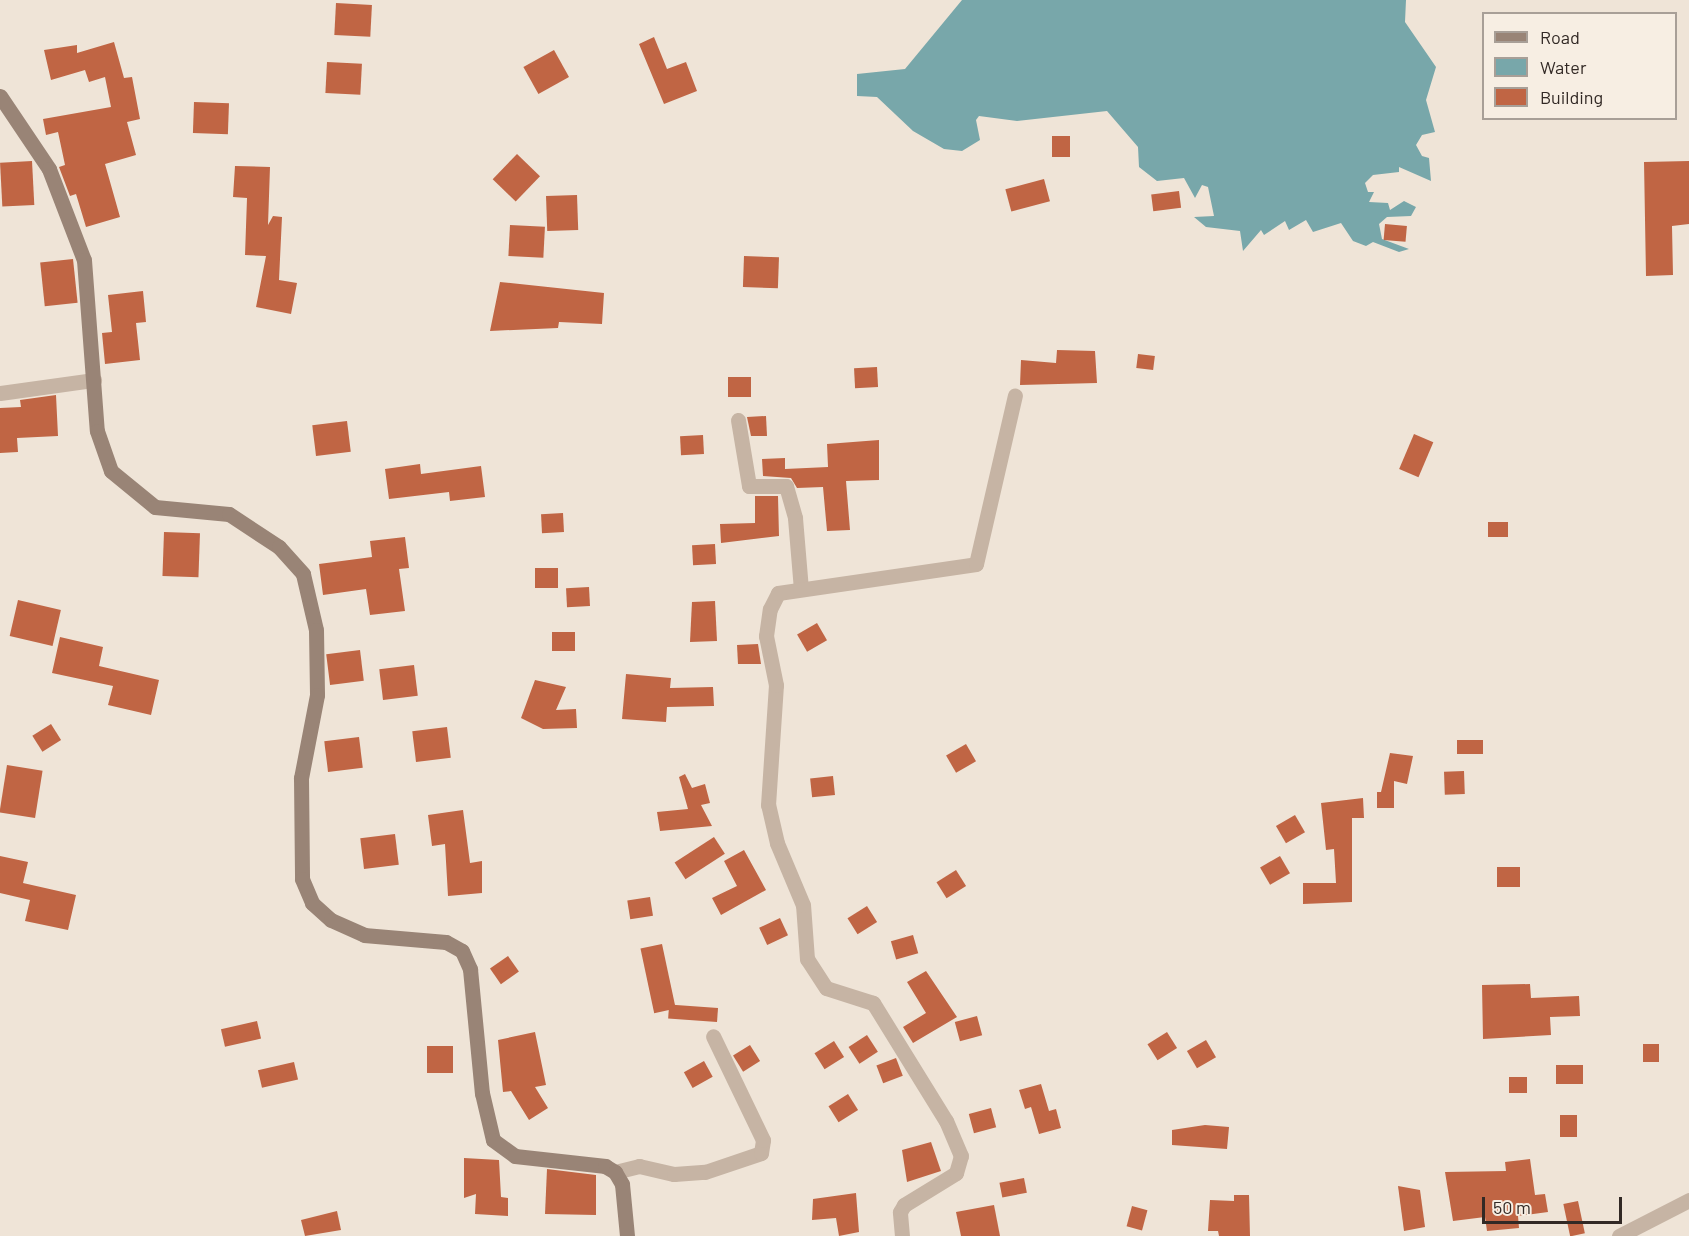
<!DOCTYPE html>
<style>
body{margin:0}
#map{position:relative;width:1689px;height:1236px;overflow:hidden;background:#efe4d7;font-family:Barlow,sans-serif}
div>[style]{position:absolute}
[style*='--x']{left:calc(var(--x)*1px);top:calc(var(--y)*1px);width:calc(var(--w)*1px);rotate:calc(var(--a)*1deg)}
.water>*{inset:0;background:#78a7aa}
.building>*{inset:0;background:#c06544;transform-origin:0 0}
.street>*{height:15px;margin:-7.5px;padding:0 7.5px;transform-origin:7.5px;border-radius:7.5px;background:#c6b4a4}
.secondary>*{height:15px;margin:-7.5px;padding:0 7.5px;transform-origin:7.5px;border-radius:7.5px;background:#998476}
span{translate:-50% -50%;white-space:nowrap;text-align:center;line-height:1.15;-webkit-text-stroke:4.5px #f7eee3;paint-order:stroke}
.legend{position:absolute;left:1482px;top:12px;width:195px;height:108px;box-sizing:border-box;background:#f7eee3;border:2px solid #a89f97;margin:0;padding:8px 10px;list-style:none;font-size:18px;color:#322925}
.legend li{display:flex;align-items:center;gap:12px;height:30px}
.legend b{width:30px;border:2px solid #a89f97}
.scale{position:absolute;left:1482px;top:1197px;width:140px;height:27px;box-sizing:border-box;border:3px solid #322925;border-top:0;padding-left:8px;font-size:18px;line-height:21px;white-space:nowrap;color:#322925;-webkit-text-stroke:4px #f7eee3;paint-order:stroke}
</style>
<div id="map">
<div class="water">
<div style="clip-path:polygon(962px 0,1406px 0,1405px 22px,1436px 67px,1426px 100px,1435px 132px,1422px 135px,1416px 145px,1422px 156px,1429px 158px,1431px 181px,1399px 167px,1399px 172px,1373px 175px,1365px 183px,1368px 192px,1374px 192px,1369px 202px,1388px 203px,1390px 210px,1404px 201px,1416px 207px,1411px 216px,1387px 217px,1379px 224px,1382px 239px,1409px 249px,1399px 252px,1373px 242px,1366px 246px,1353px 241px,1341px 223px,1313px 232px,1306px 220px,1289px 230px,1285px 221px,1264px 235px,1261px 230px,1243px 251px,1240px 231px,1206px 227px,1194px 217px,1214px 216px,1208px 187px,1202px 185px,1195px 198px,1184px 178px,1157px 181px,1139px 167px,1138px 147px,1107px 111px,1017px 121px,979px 116px,976px 120px,980px 140px,962px 151px,944px 149px,913px 131px,877px 97px,857px 96px,857px 74px,905px 69px)"></div>
</div>
<div class="building">
<div style="left:336px;top:3px;width:36px;height:32px;rotate:3deg"></div>
<div style="clip-path:polygon(654px 37px,667px 69px,686px 62px,697px 91px,664px 104px,639px 44px)"></div>
<div style="clip-path:polygon(114px 42px,124px 78px,132px 77px,140px 119px,127px 122px,136px 155px,105px 164px,120px 217px,86px 227px,76px 194px,70px 196px,59px 167px,65px 165px,58px 132px,46px 135px,43px 119px,111px 107px,105px 77px,89px 82px,85px 70px,51px 80px,44px 50px,77px 45px,77px 53px)"></div>
<div style="left:554px;top:50px;width:31px;height:35px;rotate:61deg"></div>
<div style="left:327px;top:62px;width:35px;height:31px;rotate:3deg"></div>
<div style="left:194px;top:102px;width:35px;height:31px;rotate:2deg"></div>
<div style="left:1052px;top:136px;width:18px;height:21px"></div>
<div style="left:517px;top:154px;width:32px;height:35px;rotate:44deg"></div>
<div style="left:32px;top:161px;width:44px;height:32px;rotate:87deg"></div>
<div style="clip-path:polygon(1689px 161px,1689px 224px,1672px 226px,1673px 275px,1646px 276px,1644px 162px)"></div>
<div style="clip-path:polygon(235px 166px,270px 167px,268px 225px,273px 216px,282px 217px,279px 280px,297px 283px,291px 314px,256px 307px,266px 256px,245px 255px,247px 198px,233px 197px)"></div>
<div style="left:1044px;top:179px;width:23px;height:40px;rotate:75deg"></div>
<div style="left:1179px;top:191px;width:17px;height:28px;rotate:83deg"></div>
<div style="left:577px;top:195px;width:35px;height:31px;rotate:88deg"></div>
<div style="left:1385px;top:224px;width:22px;height:16px;rotate:5deg"></div>
<div style="left:510px;top:225px;width:35px;height:31px;rotate:3deg"></div>
<div style="left:744px;top:256px;width:35px;height:31px;rotate:2deg"></div>
<div style="left:73px;top:259px;width:44px;height:33px;rotate:84deg"></div>
<div style="clip-path:polygon(500px 282px,604px 293px,602px 324px,559px 322px,558px 328px,490px 331px)"></div>
<div style="clip-path:polygon(143px 291px,146px 322px,136px 323px,140px 360px,105px 364px,102px 333px,112px 332px,108px 295px)"></div>
<div style="clip-path:polygon(1057px 350px,1095px 351px,1097px 383px,1020px 385px,1021px 360px,1056px 363px)"></div>
<div style="left:1138px;top:354px;width:17px;height:14px;rotate:7deg"></div>
<div style="left:877px;top:367px;width:20px;height:23px;rotate:87deg"></div>
<div style="left:728px;top:377px;width:23px;height:20px"></div>
<div style="clip-path:polygon(56px 395px,58px 436px,17px 438px,18px 452px,0 453px,0 408px,21px 407px,20px 400px)"></div>
<div style="clip-path:polygon(766px 416px,767px 436px,751px 436px,747px 417px)"></div>
<div style="left:347px;top:421px;width:31px;height:35px;rotate:83deg"></div>
<div style="left:1414px;top:434px;width:21px;height:38px;rotate:23deg"></div>
<div style="left:703px;top:435px;width:19px;height:23px;rotate:87deg"></div>
<div style="clip-path:polygon(879px 440px,879px 480px,846px 481px,850px 530px,827px 531px,823px 487px,797px 488px,791px 478px,763px 476px,762px 459px,785px 458px,785px 469px,828px 467px,827px 444px)"></div>
<div style="clip-path:polygon(420px 464px,421px 474px,481px 466px,485px 497px,450px 501px,449px 492px,389px 499px,385px 469px)"></div>
<div style="clip-path:polygon(755px 496px,778px 496px,779px 536px,721px 543px,720px 524px,755px 523px)"></div>
<div style="left:563px;top:513px;width:19px;height:22px;rotate:87deg"></div>
<div style="left:1488px;top:522px;width:20px;height:15px"></div>
<div style="left:164px;top:532px;width:36px;height:44px;rotate:2deg"></div>
<div style="clip-path:polygon(405px 537px,409px 568px,399px 569px,405px 611px,370px 615px,366px 589px,323px 595px,319px 564px,372px 557px,370px 541px)"></div>
<div style="left:715px;top:544px;width:20px;height:23px;rotate:87deg"></div>
<div style="left:558px;top:568px;width:20px;height:23px;rotate:90deg"></div>
<div style="left:589px;top:587px;width:19px;height:23px;rotate:87deg"></div>
<div style="left:18px;top:600px;width:44px;height:37px;rotate:13deg"></div>
<div style="clip-path:polygon(715px 601px,717px 641px,690px 642px,692px 602px)"></div>
<div style="left:817px;top:623px;width:20px;height:23px;rotate:60deg"></div>
<div style="left:575px;top:632px;width:19px;height:23px;rotate:90deg"></div>
<div style="clip-path:polygon(60px 637px,103px 647px,99px 666px,159px 680px,151px 715px,108px 705px,113px 686px,52px 673px)"></div>
<div style="clip-path:polygon(758px 644px,761px 664px,738px 664px,737px 645px)"></div>
<div style="left:360px;top:650px;width:31px;height:34px;rotate:83deg"></div>
<div style="left:414px;top:665px;width:31px;height:35px;rotate:83deg"></div>
<div style="clip-path:polygon(626px 674px,671px 678px,670px 688px,713px 687px,714px 706px,667px 707px,666px 722px,622px 719px)"></div>
<div style="clip-path:polygon(535px 680px,566px 687px,556px 710px,576px 709px,577px 728px,543px 729px,521px 718px)"></div>
<div style="left:51px;top:724px;width:19px;height:22px;rotate:58deg"></div>
<div style="left:447px;top:727px;width:31px;height:35px;rotate:83deg"></div>
<div style="left:359px;top:737px;width:31px;height:35px;rotate:83deg"></div>
<div style="left:1457px;top:740px;width:26px;height:14px"></div>
<div style="left:966px;top:744px;width:20px;height:23px;rotate:60deg"></div>
<div style="clip-path:polygon(1390px 753px,1413px 756px,1407px 784px,1394px 781px,1394px 808px,1377px 808px,1377px 792px,1381px 792px)"></div>
<div style="left:7px;top:765px;width:36px;height:48px;rotate:9deg"></div>
<div style="left:1464px;top:771px;width:23px;height:20px;rotate:88deg"></div>
<div style="clip-path:polygon(685px 774px,692px 788px,705px 784px,710px 803px,701px 805px,712px 826px,660px 831px,657px 812px,688px 809px,679px 777px)"></div>
<div style="left:833px;top:776px;width:19px;height:23px;rotate:84deg"></div>
<div style="clip-path:polygon(1363px 798px,1364px 818px,1352px 818px,1352px 902px,1303px 904px,1303px 883px,1336px 883px,1334px 849px,1326px 850px,1321px 803px)"></div>
<div style="clip-path:polygon(463px 810px,470px 863px,482px 861px,482px 893px,448px 896px,445px 844px,432px 846px,428px 815px)"></div>
<div style="left:1295px;top:815px;width:20px;height:22px;rotate:60deg"></div>
<div style="left:395px;top:834px;width:31px;height:35px;rotate:83deg"></div>
<div style="left:714px;top:837px;width:20px;height:47px;rotate:57deg"></div>
<div style="clip-path:polygon(744px 850px,766px 890px,721px 915px,712px 898px,737px 886px,724px 861px)"></div>
<div style="clip-path:polygon(0 856px,28px 862px,23px 883px,76px 895px,68px 930px,25px 921px,30px 900px,0 893px)"></div>
<div style="left:1280px;top:856px;width:20px;height:23px;rotate:60deg"></div>
<div style="left:1497px;top:867px;width:23px;height:20px"></div>
<div style="left:956px;top:870px;width:19px;height:23px;rotate:58deg"></div>
<div style="left:650px;top:897px;width:19px;height:23px;rotate:81deg"></div>
<div style="left:867px;top:906px;width:19px;height:23px;rotate:58deg"></div>
<div style="left:780px;top:918px;width:19px;height:23px;rotate:65deg"></div>
<div style="left:913px;top:935px;width:19px;height:23px;rotate:74deg"></div>
<div style="left:662px;top:944px;width:66px;height:22px;rotate:78deg"></div>
<div style="left:508px;top:956px;width:19px;height:22px;rotate:55deg"></div>
<div style="clip-path:polygon(926px 971px,957px 1017px,913px 1043px,903px 1027px,926px 1013px,907px 982px)"></div>
<div style="clip-path:polygon(1530px 984px,1531px 998px,1579px 996px,1580px 1016px,1550px 1017px,1551px 1035px,1483px 1039px,1482px 985px)"></div>
<div style="left:718px;top:1008px;width:14px;height:49px;rotate:94deg"></div>
<div style="left:977px;top:1016px;width:20px;height:23px;rotate:75deg"></div>
<div style="left:257px;top:1021px;width:18px;height:37px;rotate:77deg"></div>
<div style="clip-path:polygon(535px 1032px,546px 1085px,535px 1087px,548px 1108px,529px 1120px,511px 1091px,503px 1092px,498px 1040px)"></div>
<div style="left:1167px;top:1032px;width:19px;height:23px;rotate:58deg"></div>
<div style="left:867px;top:1035px;width:20px;height:22px;rotate:57deg"></div>
<div style="left:1206px;top:1040px;width:20px;height:22px;rotate:60deg"></div>
<div style="left:834px;top:1041px;width:19px;height:23px;rotate:58deg"></div>
<div style="left:1643px;top:1044px;width:16px;height:18px"></div>
<div style="left:750px;top:1045px;width:19px;height:20px;rotate:58deg"></div>
<div style="left:427px;top:1046px;width:26px;height:27px"></div>
<div style="left:896px;top:1058px;width:19px;height:21px;rotate:69deg"></div>
<div style="left:704px;top:1061px;width:18px;height:23px;rotate:61deg"></div>
<div style="left:294px;top:1062px;width:18px;height:37px;rotate:77deg"></div>
<div style="left:1556px;top:1065px;width:27px;height:19px"></div>
<div style="left:1527px;top:1077px;width:16px;height:18px;rotate:90deg"></div>
<div style="clip-path:polygon(1041px 1084px,1049px 1111px,1056px 1109px,1061px 1128px,1039px 1134px,1031px 1107px,1025px 1109px,1019px 1090px)"></div>
<div style="left:848px;top:1094px;width:19px;height:23px;rotate:58deg"></div>
<div style="left:991px;top:1108px;width:20px;height:23px;rotate:75deg"></div>
<div style="left:1560px;top:1115px;width:17px;height:22px"></div>
<div style="clip-path:polygon(1205px 1125px,1229px 1127px,1227px 1149px,1172px 1145px,1172px 1130px)"></div>
<div style="clip-path:polygon(931px 1142px,941px 1171px,907px 1182px,902px 1150px)"></div>
<div style="clip-path:polygon(464px 1158px,499px 1160px,501px 1197px,508px 1198px,508px 1216px,475px 1214px,476px 1194px,464px 1198px)"></div>
<div style="clip-path:polygon(1530px 1159px,1535px 1195px,1545px 1194px,1548px 1212px,1518px 1216px,1519px 1228px,1487px 1231px,1485px 1217px,1453px 1221px,1445px 1172px,1506px 1171px,1505px 1162px)"></div>
<div style="clip-path:polygon(547px 1169px,596px 1175px,596px 1215px,545px 1214px)"></div>
<div style="left:1024px;top:1178px;width:15px;height:25px;rotate:79deg"></div>
<div style="clip-path:polygon(1398px 1186px,1420px 1190px,1425px 1227px,1404px 1231px)"></div>
<div style="clip-path:polygon(856px 1193px,859px 1232px,839px 1236px,836px 1218px,812px 1220px,813px 1199px)"></div>
<div style="clip-path:polygon(1234px 1195px,1249px 1195px,1250px 1236px,1219px 1236px,1218px 1231px,1208px 1231px,1210px 1200px,1234px 1201px)"></div>
<div style="left:1578px;top:1201px;width:33px;height:15px;rotate:78deg"></div>
<div style="clip-path:polygon(994px 1205px,1000px 1236px,961px 1236px,956px 1212px)"></div>
<div style="left:1132px;top:1206px;width:16px;height:21px;rotate:15deg"></div>
<div style="clip-path:polygon(337px 1211px,341px 1230px,305px 1236px,301px 1220px)"></div>
</div>
<div class="street">
<div style="--x:0;--y:393;--w:95;--a:-7.9"></div>
<div style="--x:738;--y:420;--w:67;--a:80.5"></div>
<div style="--x:749;--y:486;--w:37;--a:0"></div>
<div style="--x:786;--y:486;--w:33;--a:74"></div>
<div style="--x:795;--y:518;--w:71;--a:85.2"></div>
<div style="--x:615;--y:1172;--w:25;--a:-14"></div>
<div style="--x:639;--y:1166;--w:36;--a:13"></div>
<div style="--x:674;--y:1174;--w:31;--a:-4"></div>
<div style="--x:705;--y:1172;--w:59;--a:-18.7"></div>
<div style="--x:761;--y:1153;--w:13;--a:-81"></div>
<div style="--x:763;--y:1140;--w:115;--a:-115.7"></div>
<div style="--x:902;--y:1236;--w:24;--a:-95"></div>
<div style="--x:900;--y:1212;--w:8;--a:-60"></div>
<div style="--x:904;--y:1205;--w:61;--a:-31.6"></div>
<div style="--x:956;--y:1173;--w:18;--a:-74"></div>
<div style="--x:961;--y:1156;--w:38;--a:-113"></div>
<div style="--x:946;--y:1121;--w:139;--a:-121.7"></div>
<div style="--x:873;--y:1003;--w:49;--a:-162.3"></div>
<div style="--x:826;--y:988;--w:35;--a:-123"></div>
<div style="--x:807;--y:959;--w:54;--a:-94.2"></div>
<div style="--x:803;--y:905;--w:67;--a:-112.8"></div>
<div style="--x:777;--y:843;--w:39;--a:-103"></div>
<div style="--x:768;--y:805;--w:120;--a:-86.2"></div>
<div style="--x:776;--y:685;--w:50;--a:-101.5"></div>
<div style="--x:766;--y:636;--w:27;--a:-82"></div>
<div style="--x:770;--y:609;--w:18;--a:-63"></div>
<div style="--x:778;--y:593;--w:200;--a:-8.3"></div>
<div style="--x:976;--y:564;--w:173;--a:-77"></div>
<div style="--x:1619;--y:1236;--w:79;--a:-27.2"></div>
</div>
<div class="secondary">
<div style="--x:0;--y:96;--w:88;--a:56.1"></div>
<div style="--x:49;--y:169;--w:97;--a:69"></div>
<div style="--x:84;--y:260;--w:171;--a:85.7"></div>
<div style="--x:97;--y:431;--w:42;--a:70.7"></div>
<div style="--x:111;--y:471;--w:57;--a:39.3"></div>
<div style="--x:155;--y:507;--w:74;--a:5.4"></div>
<div style="--x:229;--y:514;--w:60;--a:33.4"></div>
<div style="--x:279;--y:547;--w:36;--a:48"></div>
<div style="--x:303;--y:574;--w:57;--a:76.9"></div>
<div style="--x:316;--y:630;--w:65;--a:89.1"></div>
<div style="--x:317;--y:695;--w:85;--a:100.9"></div>
<div style="--x:301;--y:778;--w:101;--a:89.4"></div>
<div style="--x:302;--y:879;--w:26;--a:67"></div>
<div style="--x:312;--y:903;--w:25;--a:42"></div>
<div style="--x:331;--y:920;--w:36;--a:24"></div>
<div style="--x:364;--y:935;--w:82;--a:4.9"></div>
<div style="--x:446;--y:942;--w:18;--a:29"></div>
<div style="--x:462;--y:951;--w:20;--a:66"></div>
<div style="--x:470;--y:969;--w:125;--a:84.5"></div>
<div style="--x:482;--y:1093;--w:48;--a:76.8"></div>
<div style="--x:493;--y:1140;--w:27;--a:36"></div>
<div style="--x:515;--y:1156;--w:91;--a:6.3"></div>
<div style="--x:605;--y:1166;--w:12;--a:31"></div>
<div style="--x:615;--y:1172;--w:14;--a:60"></div>
<div style="--x:622;--y:1184;--w:52;--a:84.5"></div>
</div>
<ul class="legend">
<li><b style="height:8px;background:#998476"></b>Road</li>
<li><b style="height:16px;background:#78a7aa"></b>Water</li>
<li><b style="height:16px;background:#c06544"></b>Building</li>
</ul>
<div class="scale">50 m</div>
</div>
